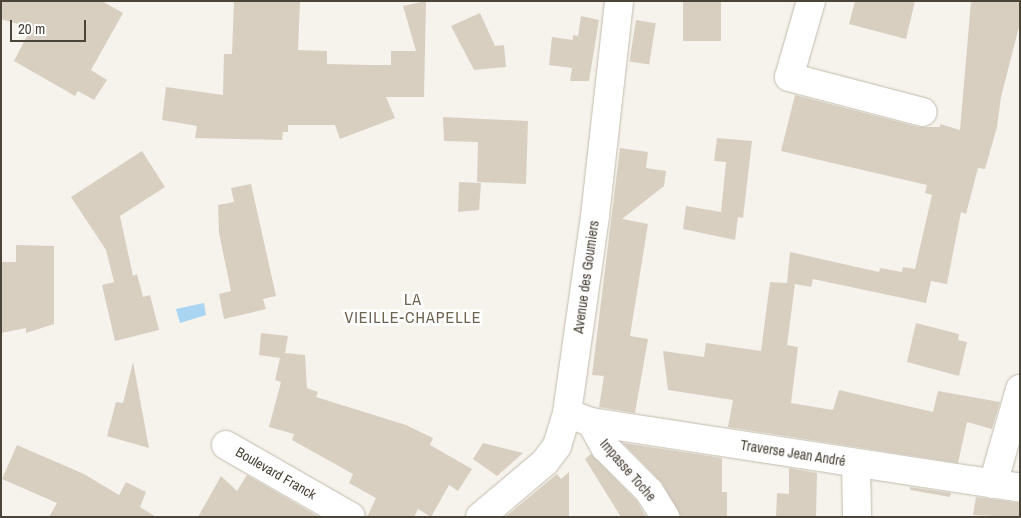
<!DOCTYPE html>
<meta charset="utf-8">
<style>
body{margin:0}
#map{position:relative;width:1021px;height:518px;overflow:hidden;background:#f6f3ec;font-family:"Archivo Narrow",sans-serif}
div>[style]{position:absolute}
[style*='--x']{left:calc(var(--x)*1px);top:calc(var(--y)*1px);width:calc(var(--w)*1px);rotate:calc(var(--a)*1deg)}
.water>*{inset:0;background:#a9d4f2}
.building>*{inset:0;background:#d8cfc1;transform-origin:0 0}
.roads{filter:drop-shadow(0 0 1px #c2bbae) drop-shadow(0 0 1px #c2bbae)}
.minor>*{height:28px;margin:-14px;padding:0 14px;transform-origin:14px;border-radius:14px;background:#fff}
span{translate:-50% -50%;white-space:nowrap;text-align:center;line-height:1.15;-webkit-text-stroke:5px #fff;paint-order:stroke}
.street-label{font-size:14px;color:#4b4439}
.quarter-label{font-size:16px;color:#6e6250;letter-spacing:1px}
.frame{position:absolute;inset:0;border:2px solid #4b4439;pointer-events:none}
.scale{position:absolute;left:10px;top:20px;width:76px;height:22px;box-sizing:border-box;border:2px solid #4b4439;border-top:0;padding-left:6px;font-size:15px;line-height:18px;white-space:nowrap;color:#4b4439;-webkit-text-stroke:4px #fff;paint-order:stroke}
</style>
<div id="map">
<div class="water">
<div style="clip-path:polygon(204px 303px,206px 315px,180px 323px,176px 309px)"></div>
</div>
<div class="building">
<div style="clip-path:polygon(1px 1px,102px 1px,123px 13px,91px 70px,107px 80px,94px 100px,78px 91px,75px 96px,14px 61px,31px 28px,1px 19px)"></div>
<div style="clip-path:polygon(234px 1px,300px 1px,298px 50px,327px 51px,327px 64px,372px 65px,391px 65px,391px 51px,416px 51px,403px 6px,426px 1px,424px 97px,386px 97px,395px 118px,340px 139px,335px 125px,288px 125px,288px 132px,283px 132px,282px 140px,195px 138px,197px 126px,162px 120px,166px 87px,223px 95px,224px 54px,232px 54px)"></div>
<div style="left:683px;top:1px;width:38px;height:40px"></div>
<div style="clip-path:polygon(855px 1px,915px 1px,906px 39px,849px 24px)"></div>
<div style="clip-path:polygon(971px 1px,1020px 1px,1020px 23px,1001px 97px,997px 127px,985px 169px,978px 168px,966px 214px,961px 212px,947px 284px,931px 281px,926px 303px,813px 279px,811px 287px,795px 284px,787px 345px,798px 347px,791px 403px,833px 410px,839px 390px,933px 412px,938px 391px,1000px 402px,992px 429px,967px 422px,958px 463px,728px 427px,733px 400px,668px 390px,663px 351px,704px 357px,706px 343px,761px 351px,770px 282px,787px 283px,790px 252px,879px 272px,880px 268px,902px 272px,903px 267px,915px 269px,932px 195px,925px 193px,927px 185px,781px 151px,795px 95px,918px 127px,940px 127px,940px 124px,960px 130px)"></div>
<div style="clip-path:polygon(480px 13px,495px 46px,504px 45px,506px 67px,474px 70px,451px 26px)"></div>
<div style="clip-path:polygon(581px 16px,599px 20px,589px 81px,570px 81px,572px 68px,549px 65px,552px 37px,573px 40px,573px 35px,578px 36px)"></div>
<div style="left:636px;top:20px;width:20px;height:42px;rotate:9deg"></div>
<div style="clip-path:polygon(443px 117px,528px 121px,526px 184px,477px 182px,478px 142px,444px 141px)"></div>
<div style="clip-path:polygon(717px 138px,752px 141px,743px 218px,738px 217px,735px 240px,683px 229px,686px 206px,721px 212px,726px 162px,714px 161px)"></div>
<div style="clip-path:polygon(620px 148px,648px 152px,646px 168px,666px 171px,664px 186px,622px 219px,648px 224px,630px 336px,648px 339px,635px 413px,599px 407px,604px 376px,592px 375px)"></div>
<div style="clip-path:polygon(142px 151px,165px 187px,120px 216px,133px 276px,137px 274px,143px 297px,150px 295px,159px 330px,115px 341px,102px 285px,114px 282px,106px 250px,71px 197px)"></div>
<div style="clip-path:polygon(459px 182px,481px 183px,479px 210px,458px 212px)"></div>
<div style="clip-path:polygon(251px 184px,276px 296px,263px 299px,266px 309px,224px 319px,219px 294px,231px 291px,219px 233px,218px 205px,234px 202px,231px 188px)"></div>
<div style="clip-path:polygon(16px 245px,54px 246px,54px 324px,26px 333px,26px 328px,1px 333px,1px 262px,16px 262px)"></div>
<div style="clip-path:polygon(916px 323px,959px 334px,958px 340px,967px 342px,959px 376px,907px 362px)"></div>
<div style="clip-path:polygon(261px 333px,288px 336px,285px 353px,305px 355px,307px 388px,318px 392px,316px 397px,406px 425px,433px 438px,430px 445px,472px 469px,458px 491px,449px 485px,431px 517px,418px 509px,414px 517px,367px 517px,376px 498px,349px 483px,353px 474px,292px 440px,294px 434px,269px 427px,281px 382px,275px 380px,280px 358px,259px 355px)"></div>
<div style="clip-path:polygon(133px 362px,149px 448px,107px 436px,116px 402px,123px 403px)"></div>
<div style="clip-path:polygon(483px 443px,523px 453px,497px 476px,473px 459px)"></div>
<div style="clip-path:polygon(623px 443px,722px 458px,722px 492px,727px 492px,727px 517px,681px 517px,662px 483px)"></div>
<div style="clip-path:polygon(17px 445px,84px 474px,119px 495px,126px 482px,146px 492px,140px 507px,156px 517px,49px 517px,57px 503px,2px 479px)"></div>
<div style="clip-path:polygon(591px 454px,637px 501px,646px 517px,621px 517px,585px 459px)"></div>
<div style="clip-path:polygon(789px 468px,817px 473px,816px 517px,776px 517px,777px 493px,789px 494px)"></div>
<div style="clip-path:polygon(569px 472px,569px 517px,505px 517px,557px 474px,561px 479px)"></div>
<div style="clip-path:polygon(247px 475px,319px 517px,198px 517px,221px 476px,237px 491px)"></div>
<div style="clip-path:polygon(910px 487px,951px 493px,950px 497px,910px 490px)"></div>
<div style="clip-path:polygon(976px 497px,1020px 503px,1020px 517px,973px 515px)"></div>
</div>
<div class="roads">
<div class="minor">
<div style="--x:811;--y:1;--w:79;--a:106.1"></div>
<div style="--x:789;--y:77;--w:138;--a:14.7"></div>
<div style="--x:567;--y:413;--w:26;--a:21"></div>
<div style="--x:591;--y:422;--w:434;--a:8.7"></div>
<div style="--x:591;--y:422;--w:29;--a:61"></div>
<div style="--x:605;--y:447;--w:62;--a:45"></div>
<div style="--x:649;--y:491;--w:31;--a:58"></div>
<div style="--x:226;--y:445;--w:144;--a:29.9"></div>
<div style="--x:856;--y:463;--w:54;--a:88.9"></div>
<div style="--x:993;--y:484;--w:99;--a:-74.1"></div>
<div style="--x:480;--y:517;--w:85;--a:-40.2"></div>
<div style="--x:545;--y:462;--w:20;--a:-53"></div>
<div style="--x:557;--y:446;--w:34;--a:-73"></div>
<div style="--x:567;--y:413;--w:199;--a:-81.9"></div>
<div style="--x:595;--y:216;--w:216;--a:-83.6"></div>
</div>
</div>
<div class="street-label">
<span style="left:586px;top:277px;rotate:-82deg">Avenue des Goumiers</span>
<span style="left:793px;top:453px;rotate:9deg">Traverse Jean André</span>
<span style="left:628px;top:470px;rotate:49deg">Impasse Toche</span>
<span style="left:276px;top:473px;rotate:30deg">Boulevard Franck</span>
</div>
<div class="quarter-label">
<span style="left:413px;top:308px">LA<br>VIEILLE-CHAPELLE</span>
</div>
<div class="frame"></div>
<div class="scale">20 m</div>
</div>
